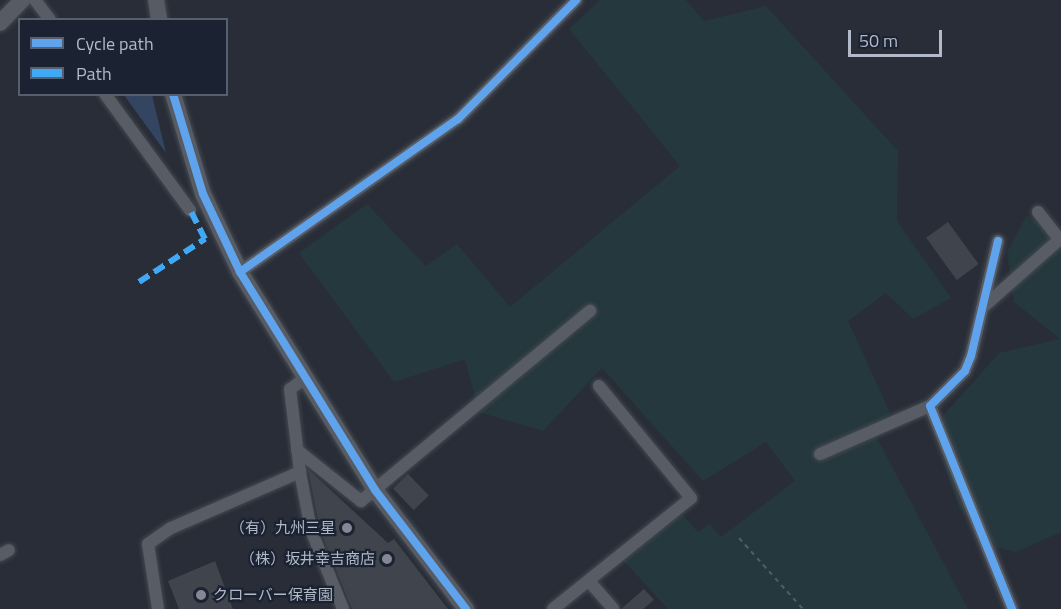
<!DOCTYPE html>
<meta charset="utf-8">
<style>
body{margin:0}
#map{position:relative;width:1061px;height:609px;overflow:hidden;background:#282d37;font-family:"Titillium Web","Noto Sans JP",sans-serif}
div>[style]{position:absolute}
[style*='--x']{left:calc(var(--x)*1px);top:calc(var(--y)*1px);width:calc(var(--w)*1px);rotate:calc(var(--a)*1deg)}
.green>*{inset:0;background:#25383d}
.water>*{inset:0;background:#344561}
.building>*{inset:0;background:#40444c;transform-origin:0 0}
.path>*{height:2px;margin-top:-1px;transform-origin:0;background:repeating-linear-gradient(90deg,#565b62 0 4.5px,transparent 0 9px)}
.roads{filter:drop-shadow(0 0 2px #444850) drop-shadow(0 0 2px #444850)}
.street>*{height:12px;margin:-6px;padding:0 6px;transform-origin:6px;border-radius:6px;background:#585c65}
.secondary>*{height:16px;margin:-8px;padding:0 8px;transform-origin:8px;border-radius:8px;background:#575b63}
.quiet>*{height:6px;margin-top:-3px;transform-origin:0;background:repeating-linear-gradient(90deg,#3fa9f5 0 12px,transparent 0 18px)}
.cycleway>*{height:8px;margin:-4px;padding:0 4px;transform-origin:4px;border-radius:4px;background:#60a3ed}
.dots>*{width:16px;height:16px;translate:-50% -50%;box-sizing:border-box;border:3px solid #1b2332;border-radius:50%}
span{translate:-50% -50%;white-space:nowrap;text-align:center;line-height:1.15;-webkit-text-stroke:4.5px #1b2332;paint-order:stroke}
.poi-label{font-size:15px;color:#b2b9c8}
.right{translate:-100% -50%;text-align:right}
.left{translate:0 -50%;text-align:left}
.legend{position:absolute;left:18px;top:18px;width:210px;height:78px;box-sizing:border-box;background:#1b2332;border:2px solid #575f6e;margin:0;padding:8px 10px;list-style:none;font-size:18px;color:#b2b9c8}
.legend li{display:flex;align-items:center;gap:12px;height:30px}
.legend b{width:30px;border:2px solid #575f6e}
.scale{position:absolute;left:848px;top:30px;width:94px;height:27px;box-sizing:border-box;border:3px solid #b2b9c8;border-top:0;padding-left:8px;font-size:18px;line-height:21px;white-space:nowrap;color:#b2b9c8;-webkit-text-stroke:4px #1b2332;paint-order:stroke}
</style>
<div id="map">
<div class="green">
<div style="clip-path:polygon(600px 0,686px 0,704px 21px,766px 6px,898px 151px,897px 221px,951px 298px,913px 319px,886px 293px,848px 321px,890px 413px,873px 431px,968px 609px,668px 609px,623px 560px,682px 514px,698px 532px,709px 524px,721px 537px,795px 481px,766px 442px,703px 481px,602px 368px,543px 431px,479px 412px,465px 359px,394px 382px,299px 253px,367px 204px,426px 266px,457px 244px,510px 307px,680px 166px,569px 29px)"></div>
<div style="clip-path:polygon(1027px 215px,1061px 238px,1061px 532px,1016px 552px,993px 547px,959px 507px,932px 428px,999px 353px,1060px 339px,1014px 302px,1007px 252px)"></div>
</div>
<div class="water">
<div style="clip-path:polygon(124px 95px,152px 95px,166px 153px)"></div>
</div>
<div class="building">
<div style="left:948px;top:222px;width:52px;height:27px;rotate:54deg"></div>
<div style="clip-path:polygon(308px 469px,388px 543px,394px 539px,448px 609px,352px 609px,320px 530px)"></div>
<div style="left:408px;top:474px;width:30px;height:21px;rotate:46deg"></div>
<div style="clip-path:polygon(215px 561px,233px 609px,179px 609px,168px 581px)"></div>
<div style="clip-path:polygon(644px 589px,654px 600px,643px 609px,621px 609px)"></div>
</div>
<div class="path">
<div style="--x:739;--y:538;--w:96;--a:48"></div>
</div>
<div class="roads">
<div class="street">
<div style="--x:35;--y:0;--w:25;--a:53"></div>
<div style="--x:105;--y:94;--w:144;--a:53.8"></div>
<div style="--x:1038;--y:212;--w:34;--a:52"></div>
<div style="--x:998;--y:241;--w:118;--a:103.2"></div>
<div style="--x:971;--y:356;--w:16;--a:112"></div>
<div style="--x:965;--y:371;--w:49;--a:135"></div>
<div style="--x:930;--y:406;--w:219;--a:68"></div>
<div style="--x:240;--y:272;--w:266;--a:-35.1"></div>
<div style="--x:458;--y:119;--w:168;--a:-45.2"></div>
<div style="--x:982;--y:308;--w:106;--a:-41.5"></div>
<div style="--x:304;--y:379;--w:17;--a:144"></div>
<div style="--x:290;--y:389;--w:84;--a:83.1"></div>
<div style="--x:300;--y:472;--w:59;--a:79.3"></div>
<div style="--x:311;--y:530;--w:85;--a:67.9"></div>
<div style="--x:297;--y:450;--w:82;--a:38.6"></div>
<div style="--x:361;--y:501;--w:298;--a:-39.7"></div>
<div style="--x:820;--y:454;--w:120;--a:-23.6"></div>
<div style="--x:0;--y:555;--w:10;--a:-29"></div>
<div style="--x:589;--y:581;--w:37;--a:49"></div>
<div style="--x:158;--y:609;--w:66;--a:-98.7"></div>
<div style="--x:148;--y:544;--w:28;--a:-35"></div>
<div style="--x:171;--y:528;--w:141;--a:-23.5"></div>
<div style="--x:553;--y:609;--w:177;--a:-38.8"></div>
<div style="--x:691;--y:498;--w:145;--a:-129.4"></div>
</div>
<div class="secondary">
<div style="--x:156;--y:0;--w:20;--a:81"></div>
<div style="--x:0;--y:23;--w:32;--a:-46"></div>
<div style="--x:173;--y:94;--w:104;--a:73.3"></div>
<div style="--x:203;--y:194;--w:86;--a:64.6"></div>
<div style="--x:240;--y:272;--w:256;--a:58.2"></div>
<div style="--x:375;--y:490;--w:150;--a:52.6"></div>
</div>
</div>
<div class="quiet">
<div style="--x:139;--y:282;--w:79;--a:-33.1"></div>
<div style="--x:205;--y:239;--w:33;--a:-117"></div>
</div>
<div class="cycleway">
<div style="--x:173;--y:94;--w:104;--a:73.3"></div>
<div style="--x:203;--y:194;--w:86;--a:64.6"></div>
<div style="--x:240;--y:272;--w:256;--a:58.2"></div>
<div style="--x:375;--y:490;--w:150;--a:52.6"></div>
<div style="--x:998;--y:241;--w:118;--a:103.2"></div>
<div style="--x:971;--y:356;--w:16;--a:112"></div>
<div style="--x:965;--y:371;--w:49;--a:135"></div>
<div style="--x:930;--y:406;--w:219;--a:68"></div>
<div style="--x:240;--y:272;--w:266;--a:-35.1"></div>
<div style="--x:458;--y:119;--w:168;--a:-45.2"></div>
</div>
<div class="dots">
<div style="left:347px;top:528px;background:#828895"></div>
<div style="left:387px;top:559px;background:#828895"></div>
<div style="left:201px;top:595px;background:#828895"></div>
</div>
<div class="poi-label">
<span class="right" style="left:335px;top:528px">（有）九州三星</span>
<span class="right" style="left:375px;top:559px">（株）坂井幸吉商店</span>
<span class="left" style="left:213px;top:595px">クローバー保育園</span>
</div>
<ul class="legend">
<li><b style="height:8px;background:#60a3ed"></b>Cycle path</li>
<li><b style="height:8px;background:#3fa9f5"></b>Path</li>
</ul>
<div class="scale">50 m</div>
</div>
